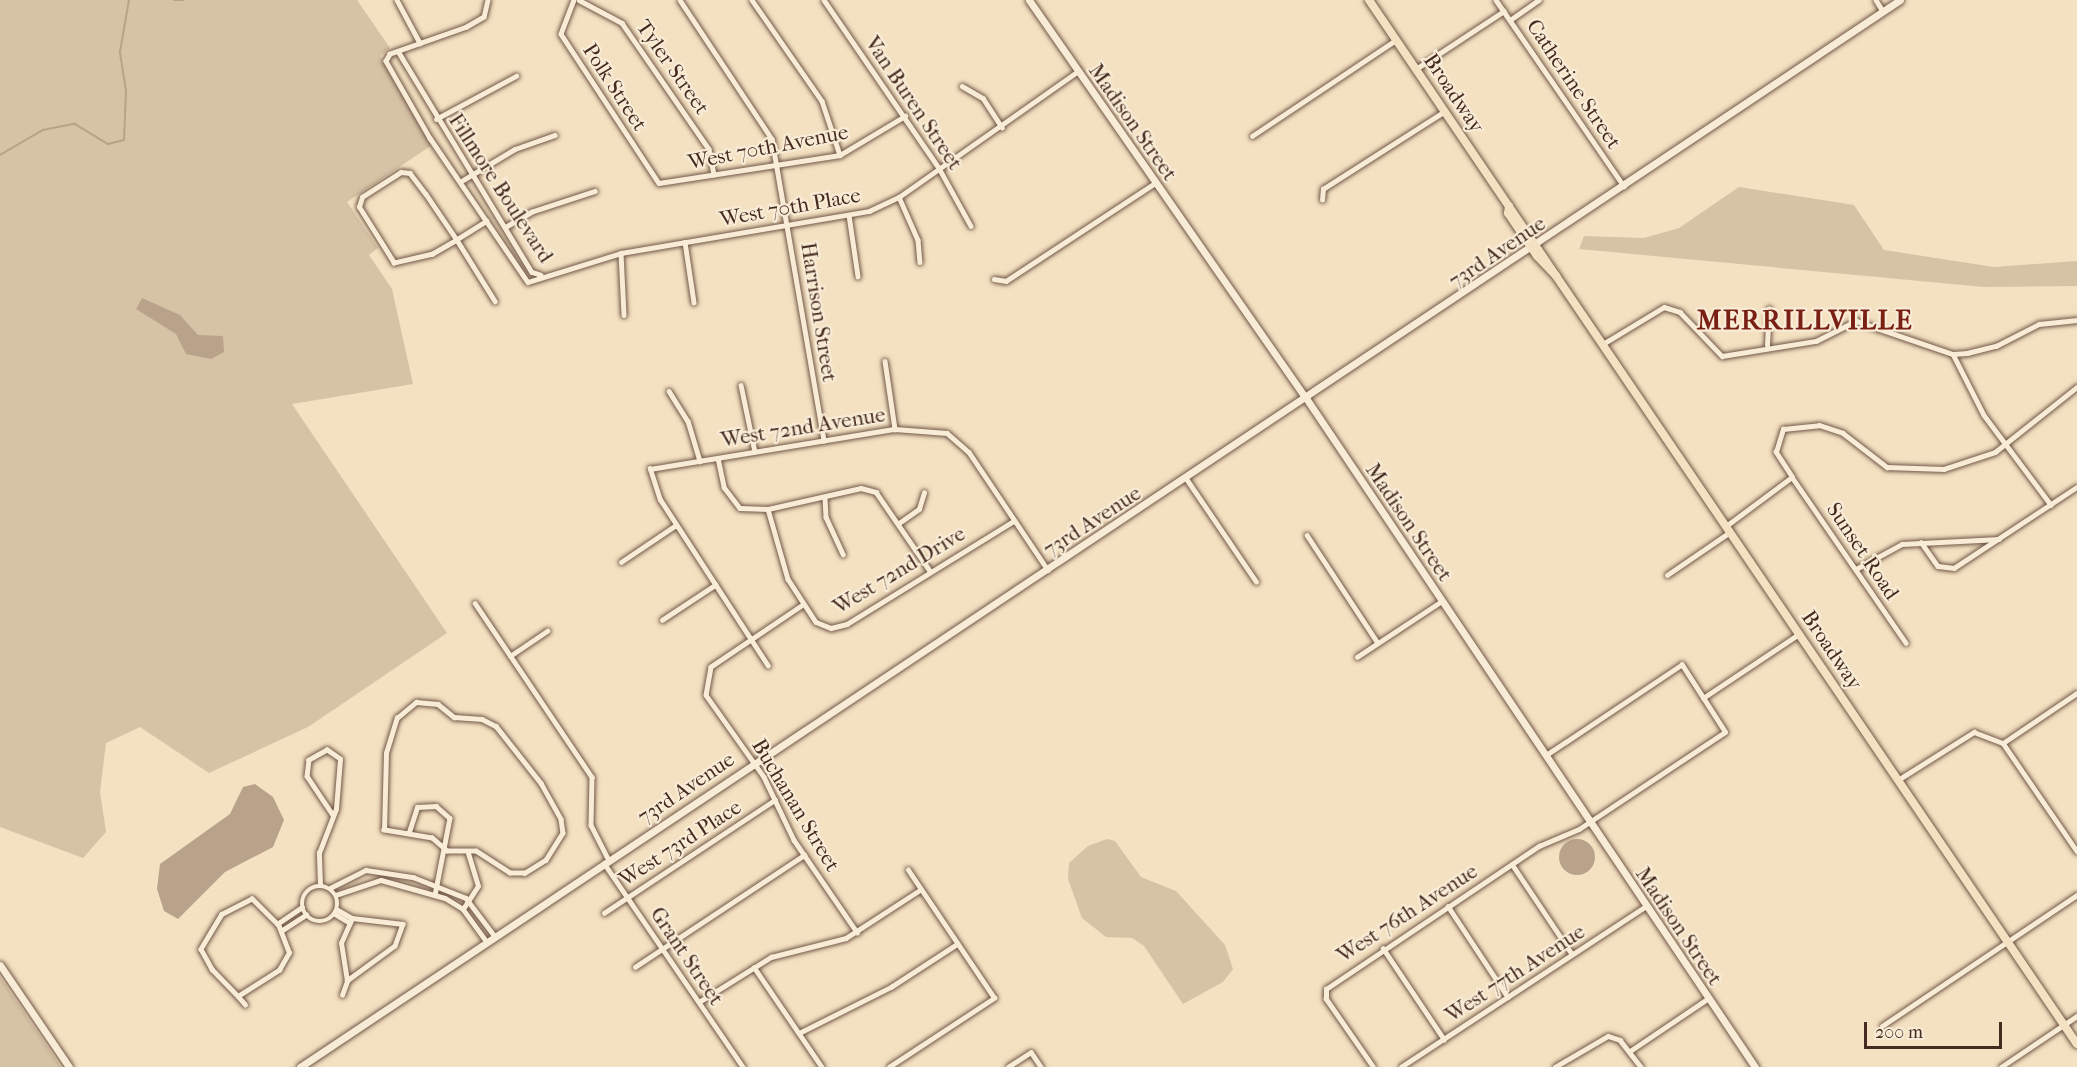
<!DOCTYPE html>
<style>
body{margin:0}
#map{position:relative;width:2077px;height:1067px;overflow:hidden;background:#f4e1c1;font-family:"IM FELL French Canon",serif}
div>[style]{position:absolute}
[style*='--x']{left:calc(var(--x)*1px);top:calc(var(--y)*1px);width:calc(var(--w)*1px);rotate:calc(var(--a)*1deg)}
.green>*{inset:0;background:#d6c2a5}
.water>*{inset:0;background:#b8a38a}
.round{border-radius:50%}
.stream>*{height:1.5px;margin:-0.75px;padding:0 0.75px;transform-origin:0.75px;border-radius:0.75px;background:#b8a38a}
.roads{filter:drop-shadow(0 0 2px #715848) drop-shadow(0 0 2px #715848)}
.street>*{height:4.5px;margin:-2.25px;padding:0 2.25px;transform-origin:2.25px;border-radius:2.25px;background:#f8ecd7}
.street>.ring{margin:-2.25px;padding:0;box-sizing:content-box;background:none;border:4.5px solid #f8ecd7;border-radius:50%}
.secondary>*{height:7px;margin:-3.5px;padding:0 3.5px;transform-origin:3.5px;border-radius:3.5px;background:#f8ecd7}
.primary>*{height:8px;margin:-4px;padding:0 4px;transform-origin:4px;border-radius:4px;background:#f4e1c1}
span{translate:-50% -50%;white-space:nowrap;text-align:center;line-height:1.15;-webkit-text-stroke:4.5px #f8ecd7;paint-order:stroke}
.street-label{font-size:21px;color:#452a1f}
.district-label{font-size:27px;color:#7a1f14;font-weight:700;letter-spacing:1.5px}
.scale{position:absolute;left:1864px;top:1022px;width:138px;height:27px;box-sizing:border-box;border:3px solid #452a1f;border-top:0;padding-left:8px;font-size:18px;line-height:21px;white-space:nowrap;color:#452a1f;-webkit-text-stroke:4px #f8ecd7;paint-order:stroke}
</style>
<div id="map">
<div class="green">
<div style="clip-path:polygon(0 0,357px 0,390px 48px,380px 56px,432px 145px,347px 202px,378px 248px,369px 255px,392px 289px,413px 384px,292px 404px,447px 633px,308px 727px,209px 773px,140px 727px,106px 743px,100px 792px,106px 832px,83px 858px,0 827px)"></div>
<div style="clip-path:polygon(1739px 187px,1854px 205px,1884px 250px,1994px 267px,2077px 261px,2077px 286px,1984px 287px,1579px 249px,1584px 236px,1644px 238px,1679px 228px)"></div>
<div style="clip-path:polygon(1107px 839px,1115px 841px,1141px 877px,1176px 891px,1225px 945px,1233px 969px,1223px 982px,1183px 1004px,1144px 946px,1132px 938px,1106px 937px,1082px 918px,1068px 879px,1069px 863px,1088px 846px)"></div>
<div style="clip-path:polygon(0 977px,61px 1067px,0 1067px)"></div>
</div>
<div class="water">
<div style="clip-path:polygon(142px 298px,180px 315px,198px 335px,223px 336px,224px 352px,211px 359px,186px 354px,176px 334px,136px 309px)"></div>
<div style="clip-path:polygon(255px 784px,273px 797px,284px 820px,273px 847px,225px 872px,178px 919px,164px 911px,157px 889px,160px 864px,230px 814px,243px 787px)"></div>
<div class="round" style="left:1559px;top:839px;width:36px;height:36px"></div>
</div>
<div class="stream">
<div style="--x:174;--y:0;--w:9;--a:0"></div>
<div style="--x:0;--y:155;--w:50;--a:-30.2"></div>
<div style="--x:43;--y:130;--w:33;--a:-11"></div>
<div style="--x:75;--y:124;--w:39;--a:31"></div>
<div style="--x:108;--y:144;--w:16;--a:-14"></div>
<div style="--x:124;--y:140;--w:49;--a:-87.7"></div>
<div style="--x:126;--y:91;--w:39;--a:-99"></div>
<div style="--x:120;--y:52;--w:53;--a:-80.2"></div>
</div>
<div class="roads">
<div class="street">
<div style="--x:397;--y:0;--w:49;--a:61.9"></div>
<div style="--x:488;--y:0;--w:17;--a:103"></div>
<div style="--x:484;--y:17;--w:20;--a:150"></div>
<div style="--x:467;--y:27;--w:82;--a:160.7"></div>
<div style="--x:390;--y:54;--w:8;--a:120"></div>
<div style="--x:386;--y:61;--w:89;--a:60.3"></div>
<div style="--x:430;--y:138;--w:174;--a:55.8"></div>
<div style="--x:528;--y:282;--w:97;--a:-17.3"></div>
<div style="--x:621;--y:253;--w:252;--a:-9.6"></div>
<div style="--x:869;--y:211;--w:33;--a:-25"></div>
<div style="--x:899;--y:197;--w:218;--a:-35.1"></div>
<div style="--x:574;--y:0;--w:36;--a:111"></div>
<div style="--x:561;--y:34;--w:178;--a:56.7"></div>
<div style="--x:659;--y:183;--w:183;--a:-8.8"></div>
<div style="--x:840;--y:155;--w:76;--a:-31"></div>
<div style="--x:579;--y:0;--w:49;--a:28.1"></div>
<div style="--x:622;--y:23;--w:153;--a:55.4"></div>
<div style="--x:709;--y:149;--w:26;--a:79"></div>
<div style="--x:680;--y:0;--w:167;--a:56.5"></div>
<div style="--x:772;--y:139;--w:306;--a:80.2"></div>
<div style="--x:752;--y:0;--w:123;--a:55.3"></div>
<div style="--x:822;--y:101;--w:57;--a:71.6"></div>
<div style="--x:824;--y:0;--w:204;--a:55.6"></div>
<div style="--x:939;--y:168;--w:66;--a:61.1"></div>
<div style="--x:1496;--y:0;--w:226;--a:55.5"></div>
<div style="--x:1876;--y:0;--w:13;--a:58"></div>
<div style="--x:1510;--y:20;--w:35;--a:-35"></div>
<div style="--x:398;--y:51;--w:258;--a:58.8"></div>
<div style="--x:532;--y:272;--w:9;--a:18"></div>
<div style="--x:1416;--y:69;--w:105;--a:-33.4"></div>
<div style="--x:962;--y:86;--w:24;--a:30"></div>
<div style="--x:983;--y:98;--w:35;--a:57"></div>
<div style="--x:436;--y:119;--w:91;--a:-28.3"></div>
<div style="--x:1252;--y:136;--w:173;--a:-33.7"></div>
<div style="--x:460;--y:182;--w:64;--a:-31"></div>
<div style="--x:515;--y:149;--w:42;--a:-19.3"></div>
<div style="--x:899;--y:197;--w:47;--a:66.2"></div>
<div style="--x:918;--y:240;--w:22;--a:85"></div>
<div style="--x:1322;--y:200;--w:11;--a:-85"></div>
<div style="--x:1323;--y:189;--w:145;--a:-32.6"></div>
<div style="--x:849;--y:215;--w:62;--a:81.6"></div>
<div style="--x:487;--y:221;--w:36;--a:148"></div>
<div style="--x:457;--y:240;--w:28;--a:150"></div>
<div style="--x:433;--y:254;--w:40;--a:167"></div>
<div style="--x:394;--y:263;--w:66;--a:-122"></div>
<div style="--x:359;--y:207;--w:10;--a:-73"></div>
<div style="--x:362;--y:197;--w:46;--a:-32.7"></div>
<div style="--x:401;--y:172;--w:9;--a:6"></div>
<div style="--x:410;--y:173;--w:26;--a:53"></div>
<div style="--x:426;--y:194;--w:55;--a:56"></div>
<div style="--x:457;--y:240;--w:72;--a:58.1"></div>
<div style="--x:507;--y:226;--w:28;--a:-30"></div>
<div style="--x:531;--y:212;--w:67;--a:-18.2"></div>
<div style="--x:685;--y:242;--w:61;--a:81.5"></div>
<div style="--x:621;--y:253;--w:62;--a:87.2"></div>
<div style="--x:994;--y:279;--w:12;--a:9"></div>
<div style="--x:1006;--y:281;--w:178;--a:-33.3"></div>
<div style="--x:1603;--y:344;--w:71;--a:-31.2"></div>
<div style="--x:1664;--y:307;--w:17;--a:17"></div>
<div style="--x:1680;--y:312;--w:61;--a:46.3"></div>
<div style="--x:1722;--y:356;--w:95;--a:-9.1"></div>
<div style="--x:1816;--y:341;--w:45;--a:-26.6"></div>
<div style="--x:1856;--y:321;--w:102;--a:18.8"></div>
<div style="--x:1953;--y:354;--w:14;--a:-4"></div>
<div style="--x:1967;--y:353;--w:30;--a:-14"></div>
<div style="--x:1996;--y:346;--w:48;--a:-27.1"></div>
<div style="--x:2039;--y:324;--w:38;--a:-6"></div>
<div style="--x:1767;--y:345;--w:36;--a:-87"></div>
<div style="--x:1953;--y:354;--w:68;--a:63.1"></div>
<div style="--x:1984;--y:415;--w:112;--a:53.3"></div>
<div style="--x:885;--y:361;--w:69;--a:81.6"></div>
<div style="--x:741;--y:385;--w:68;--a:78.2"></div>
<div style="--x:669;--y:391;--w:36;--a:58"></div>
<div style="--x:688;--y:421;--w:42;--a:73.3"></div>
<div style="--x:718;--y:458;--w:30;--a:78"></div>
<div style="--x:724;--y:487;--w:26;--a:53"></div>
<div style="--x:740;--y:508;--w:28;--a:2"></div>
<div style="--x:768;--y:509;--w:95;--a:-12.7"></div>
<div style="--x:861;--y:488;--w:16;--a:15"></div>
<div style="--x:876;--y:492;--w:96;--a:55.6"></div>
<div style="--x:1792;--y:477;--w:201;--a:55.5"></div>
<div style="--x:1186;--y:478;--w:125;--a:55.8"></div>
<div style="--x:825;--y:498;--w:19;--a:87"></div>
<div style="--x:826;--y:517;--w:41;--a:65.3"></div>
<div style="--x:768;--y:509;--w:73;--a:74.1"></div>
<div style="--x:788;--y:579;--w:51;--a:56.9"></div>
<div style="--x:816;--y:622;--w:16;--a:22"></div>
<div style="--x:831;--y:628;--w:16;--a:-14"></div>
<div style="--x:847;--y:624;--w:196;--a:-31.7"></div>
<div style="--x:899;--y:523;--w:24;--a:-35"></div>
<div style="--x:919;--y:509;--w:17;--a:-73"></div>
<div style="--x:1726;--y:526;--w:82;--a:-36.6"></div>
<div style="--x:1792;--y:477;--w:30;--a:-123"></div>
<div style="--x:1776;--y:452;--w:24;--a:-73"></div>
<div style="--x:1783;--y:429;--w:36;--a:-6"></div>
<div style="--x:1819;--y:425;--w:25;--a:18"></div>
<div style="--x:1843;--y:433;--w:56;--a:37.7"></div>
<div style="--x:1887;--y:467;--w:57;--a:2"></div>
<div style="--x:1944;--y:469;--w:54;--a:-18.4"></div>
<div style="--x:1995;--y:452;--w:105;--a:-38.4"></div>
<div style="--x:1307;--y:535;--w:129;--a:56.7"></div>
<div style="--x:1921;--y:542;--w:29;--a:55"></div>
<div style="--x:1938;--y:566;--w:16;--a:7"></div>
<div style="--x:1954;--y:568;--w:147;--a:-33.4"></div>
<div style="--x:621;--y:562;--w:66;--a:-33.9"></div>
<div style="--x:1856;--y:569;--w:52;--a:-28.5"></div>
<div style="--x:1902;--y:544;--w:97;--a:-3"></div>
<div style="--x:1667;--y:575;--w:76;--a:-34.3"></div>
<div style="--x:475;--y:603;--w:210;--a:56.1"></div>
<div style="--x:592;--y:777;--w:48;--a:91.2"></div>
<div style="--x:591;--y:825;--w:39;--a:63"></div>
<div style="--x:803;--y:605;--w:111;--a:146"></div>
<div style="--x:711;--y:667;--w:28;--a:100"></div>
<div style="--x:706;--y:695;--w:100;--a:54.7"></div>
<div style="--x:764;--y:777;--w:70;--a:64.5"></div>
<div style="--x:794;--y:840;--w:112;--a:55.6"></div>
<div style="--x:662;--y:620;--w:64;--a:-33.4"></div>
<div style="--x:510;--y:656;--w:45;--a:-34"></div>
<div style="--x:1357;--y:657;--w:102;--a:-33.4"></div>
<div style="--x:768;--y:666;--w:198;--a:-123"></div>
<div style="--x:660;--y:500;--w:33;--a:-108"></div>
<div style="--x:650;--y:469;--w:248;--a:-9.3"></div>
<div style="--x:895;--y:429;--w:52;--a:4.4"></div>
<div style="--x:947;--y:433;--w:29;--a:41"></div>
<div style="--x:969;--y:452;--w:142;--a:56.2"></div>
<div style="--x:1703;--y:698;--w:115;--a:-33.7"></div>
<div style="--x:416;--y:702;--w:22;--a:5"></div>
<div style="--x:438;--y:704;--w:21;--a:39"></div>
<div style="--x:454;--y:717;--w:28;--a:4"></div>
<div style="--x:482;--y:719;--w:16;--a:27"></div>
<div style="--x:496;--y:726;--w:73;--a:51.7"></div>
<div style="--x:541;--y:783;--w:41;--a:60.9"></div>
<div style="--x:561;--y:819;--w:14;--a:82"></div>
<div style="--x:563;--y:833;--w:32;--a:122"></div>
<div style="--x:546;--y:860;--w:25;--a:148"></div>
<div style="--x:525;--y:873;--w:15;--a:180"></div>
<div style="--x:510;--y:873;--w:40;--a:-147.1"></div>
<div style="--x:476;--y:851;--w:29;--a:180"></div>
<div style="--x:447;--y:851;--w:20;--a:-139"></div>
<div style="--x:432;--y:838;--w:49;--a:-170.5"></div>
<div style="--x:384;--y:830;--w:77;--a:-88.5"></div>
<div style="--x:386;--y:753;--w:37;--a:-73"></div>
<div style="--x:397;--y:718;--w:25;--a:-40"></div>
<div style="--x:2003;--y:743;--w:131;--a:55.6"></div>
<div style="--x:1898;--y:780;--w:90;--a:-32.3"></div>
<div style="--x:1974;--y:732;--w:31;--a:21"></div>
<div style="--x:2003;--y:743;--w:89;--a:-34"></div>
<div style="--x:409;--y:832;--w:26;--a:-72"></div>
<div style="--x:417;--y:807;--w:19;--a:-3"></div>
<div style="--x:436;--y:806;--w:18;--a:41"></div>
<div style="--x:450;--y:818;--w:78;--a:101"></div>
<div style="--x:604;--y:863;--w:247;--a:55.7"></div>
<div style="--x:1512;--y:864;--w:108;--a:56.3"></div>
<div style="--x:320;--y:885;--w:32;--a:-92"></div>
<div style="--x:319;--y:853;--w:47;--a:-68.9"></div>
<div style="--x:336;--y:809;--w:50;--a:-85.4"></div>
<div style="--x:340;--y:759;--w:16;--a:-145"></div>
<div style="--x:327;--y:750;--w:21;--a:151"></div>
<div style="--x:309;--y:760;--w:16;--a:97"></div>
<div style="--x:307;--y:776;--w:47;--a:56.3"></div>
<div class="ring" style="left:302px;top:886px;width:31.5px;height:31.5px"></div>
<div style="--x:330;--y:888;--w:40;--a:-26.6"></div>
<div style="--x:366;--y:870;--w:48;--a:8.5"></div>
<div style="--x:413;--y:877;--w:57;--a:21.6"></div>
<div style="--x:466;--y:898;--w:46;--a:52.9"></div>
<div style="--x:336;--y:895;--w:47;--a:-18.4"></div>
<div style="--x:381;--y:880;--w:66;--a:15.7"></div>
<div style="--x:445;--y:898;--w:21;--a:31"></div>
<div style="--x:463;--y:909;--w:39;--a:54"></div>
<div style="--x:1448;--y:906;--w:109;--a:56.6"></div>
<div style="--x:463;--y:909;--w:27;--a:-57"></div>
<div style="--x:478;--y:886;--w:34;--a:-107"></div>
<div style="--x:338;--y:910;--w:16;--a:30"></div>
<div style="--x:352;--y:918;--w:51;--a:6.7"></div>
<div style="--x:403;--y:924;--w:23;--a:110"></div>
<div style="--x:395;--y:946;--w:59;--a:143.9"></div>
<div style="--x:604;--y:913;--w:205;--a:-33.5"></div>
<div style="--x:335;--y:914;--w:17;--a:31"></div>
<div style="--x:277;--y:924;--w:30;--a:-34"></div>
<div style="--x:281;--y:931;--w:30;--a:-33"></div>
<div style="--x:1383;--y:948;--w:110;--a:56.2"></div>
<div style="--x:635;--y:967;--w:203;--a:-33.5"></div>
<div style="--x:754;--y:967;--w:121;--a:55.8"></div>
<div style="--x:342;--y:995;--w:15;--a:-70"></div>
<div style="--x:347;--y:981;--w:38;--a:-99"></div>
<div style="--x:341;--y:943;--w:27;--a:-66"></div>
<div style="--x:238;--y:996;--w:49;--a:-32.4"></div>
<div style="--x:279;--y:970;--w:20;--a:-60"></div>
<div style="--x:289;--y:953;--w:30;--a:-111"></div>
<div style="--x:278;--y:925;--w:37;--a:-135"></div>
<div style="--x:252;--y:899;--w:34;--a:153"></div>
<div style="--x:222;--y:914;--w:41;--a:121"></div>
<div style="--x:201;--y:949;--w:23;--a:61"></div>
<div style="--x:212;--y:969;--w:37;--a:46"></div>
<div style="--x:238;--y:996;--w:11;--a:49"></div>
<div style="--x:699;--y:1002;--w:85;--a:-32"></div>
<div style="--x:771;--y:957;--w:77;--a:-14.2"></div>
<div style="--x:846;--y:938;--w:88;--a:-33"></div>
<div style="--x:1882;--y:1026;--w:235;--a:-33.9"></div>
<div style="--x:799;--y:1033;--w:103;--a:-26.6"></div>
<div style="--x:891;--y:987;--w:79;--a:-33.1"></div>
<div style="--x:1630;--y:1051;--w:95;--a:-33.9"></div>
<div style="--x:889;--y:1067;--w:126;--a:-33.3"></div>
<div style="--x:994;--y:998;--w:154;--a:-123.9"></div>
<div style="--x:1008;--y:1067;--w:27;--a:-33"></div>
<div style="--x:1031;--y:1052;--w:18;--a:56"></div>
<div style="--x:1373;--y:1067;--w:83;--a:-124.7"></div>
<div style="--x:1326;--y:999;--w:10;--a:-90"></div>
<div style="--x:1326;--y:989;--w:257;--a:-33.9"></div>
<div style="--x:1539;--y:846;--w:43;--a:-23"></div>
<div style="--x:1579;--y:829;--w:175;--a:-33.6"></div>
<div style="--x:1725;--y:732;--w:80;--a:-122.7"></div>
<div style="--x:1682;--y:665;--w:162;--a:146.3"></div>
<div style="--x:1401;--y:1067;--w:293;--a:-33.3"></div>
<div style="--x:1555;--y:1067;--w:61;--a:-30.3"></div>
<div style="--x:1608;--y:1036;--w:13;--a:18"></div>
<div style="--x:1620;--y:1040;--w:34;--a:52"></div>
<div style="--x:2001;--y:1067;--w:92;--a:-33.9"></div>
</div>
<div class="secondary">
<div style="--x:1029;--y:0;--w:485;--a:55.2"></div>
<div style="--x:1306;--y:398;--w:806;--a:56.13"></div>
<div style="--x:0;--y:965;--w:123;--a:55.9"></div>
<div style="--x:300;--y:1067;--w:1923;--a:-33.7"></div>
</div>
<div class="primary">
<div style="--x:1369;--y:0;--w:1261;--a:55.86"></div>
<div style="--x:1509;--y:206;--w:7;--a:98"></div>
<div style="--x:1508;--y:213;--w:52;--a:56"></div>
<div style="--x:1537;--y:256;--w:28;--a:46"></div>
</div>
</div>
<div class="street-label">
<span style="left:673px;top:67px;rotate:55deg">Tyler Street</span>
<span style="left:1574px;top:84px;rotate:56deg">Catherine Street</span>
<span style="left:615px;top:87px;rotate:57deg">Polk Street</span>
<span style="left:1454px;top:93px;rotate:56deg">Broadway</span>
<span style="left:914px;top:103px;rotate:56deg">Van Buren Street</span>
<span style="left:1133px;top:122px;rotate:55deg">Madison Street</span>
<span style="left:768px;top:147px;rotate:-11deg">West 70th Avenue</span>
<span style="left:501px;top:188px;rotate:57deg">Fillmore Boulevard</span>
<span style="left:790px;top:207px;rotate:-10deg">West 70th Place</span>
<span style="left:1497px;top:252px;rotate:-34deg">73rd Avenue</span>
<span style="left:819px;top:312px;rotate:81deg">Harrison Street</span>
<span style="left:803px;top:427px;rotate:-9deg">West 72nd Avenue</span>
<span style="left:1092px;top:521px;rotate:-33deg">73rd Avenue</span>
<span style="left:1409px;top:522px;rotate:56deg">Madison Street</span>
<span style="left:1863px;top:551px;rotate:56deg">Sunset Road</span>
<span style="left:899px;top:570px;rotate:-31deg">West 72nd Drive</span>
<span style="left:1832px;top:650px;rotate:56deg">Broadway</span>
<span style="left:686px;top:788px;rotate:-34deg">73rd Avenue</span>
<span style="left:796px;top:805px;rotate:59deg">Buchanan Street</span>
<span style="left:680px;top:843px;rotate:-33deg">West 73rd Place</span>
<span style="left:1407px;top:913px;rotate:-33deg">West 76th Avenue</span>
<span style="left:1679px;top:926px;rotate:56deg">Madison Street</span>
<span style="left:687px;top:956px;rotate:56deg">Grant Street</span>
<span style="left:1515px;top:973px;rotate:-33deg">West 77th Avenue</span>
</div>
<div class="district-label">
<span style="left:1805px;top:321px">MERRILLVILLE</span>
</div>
<div class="scale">200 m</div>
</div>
